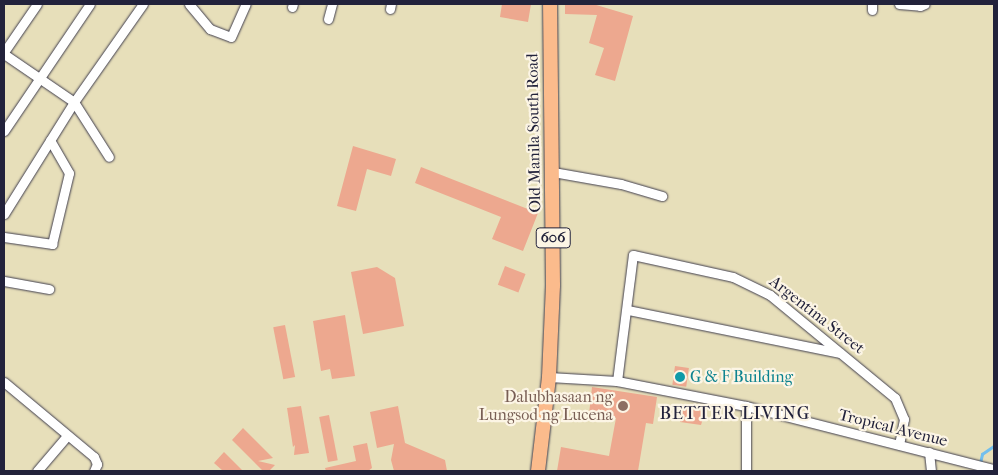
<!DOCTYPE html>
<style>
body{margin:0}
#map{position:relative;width:998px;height:475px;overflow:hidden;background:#e7dfba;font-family:"IM FELL French Canon",serif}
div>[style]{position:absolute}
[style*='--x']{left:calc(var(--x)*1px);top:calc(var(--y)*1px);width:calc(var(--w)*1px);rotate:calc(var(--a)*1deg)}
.stream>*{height:2.5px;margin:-1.25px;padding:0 1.25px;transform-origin:1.25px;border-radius:1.25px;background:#72bfed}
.building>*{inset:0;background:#eda88f;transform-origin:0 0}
.roads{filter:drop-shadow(0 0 1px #403e4e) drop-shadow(0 0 1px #403e4e)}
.street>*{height:9px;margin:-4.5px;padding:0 4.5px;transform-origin:4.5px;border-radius:4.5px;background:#fff}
.primary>*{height:14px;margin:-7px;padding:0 7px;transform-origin:7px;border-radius:7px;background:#fbbb8c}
.dots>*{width:14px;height:14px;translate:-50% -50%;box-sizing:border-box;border:2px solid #fcf5e5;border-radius:50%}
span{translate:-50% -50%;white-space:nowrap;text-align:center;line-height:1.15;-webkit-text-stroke:4.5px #fcf5e5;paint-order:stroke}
.shield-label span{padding:1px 4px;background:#fcf5e5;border:1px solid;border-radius:4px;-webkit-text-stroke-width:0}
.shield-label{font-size:15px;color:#22223b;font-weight:700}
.street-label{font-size:16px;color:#22223b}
.culture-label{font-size:16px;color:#0d838f}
.left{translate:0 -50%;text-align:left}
.education-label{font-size:16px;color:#785e54}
.right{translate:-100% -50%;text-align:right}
.neighbourhood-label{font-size:18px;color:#22223b;letter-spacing:1px}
.frame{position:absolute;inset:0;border:5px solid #22223b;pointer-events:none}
</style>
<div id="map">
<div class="stream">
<div style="--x:980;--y:463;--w:9;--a:-77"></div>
<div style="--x:982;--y:454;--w:14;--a:-34"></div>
</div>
<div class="building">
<div style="clip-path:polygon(502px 4px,531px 4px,528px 22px,500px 17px)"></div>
<div style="clip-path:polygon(565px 4px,593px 4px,633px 16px,615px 81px,595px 75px,604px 48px,589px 43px,597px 15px,565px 14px)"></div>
<div style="clip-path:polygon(353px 146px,396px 159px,391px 176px,367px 169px,356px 211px,337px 206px)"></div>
<div style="clip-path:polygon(421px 167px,538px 213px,523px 251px,492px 239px,501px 217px,415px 183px)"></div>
<div style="left:505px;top:266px;width:22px;height:20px;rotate:21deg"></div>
<div style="clip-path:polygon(377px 267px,395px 278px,404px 326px,363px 334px,351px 272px)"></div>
<div style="clip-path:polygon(345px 315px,355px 376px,332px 379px,330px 369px,321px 371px,313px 321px)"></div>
<div style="left:285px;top:325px;width:53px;height:12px;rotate:79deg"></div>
<div style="left:675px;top:366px;width:14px;height:19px;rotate:8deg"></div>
<div style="clip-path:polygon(592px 387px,657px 397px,653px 424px,646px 423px,638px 471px,557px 471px,561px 447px,609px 456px,616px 418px,589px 414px)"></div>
<div style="clip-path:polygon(676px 404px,705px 412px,701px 425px,680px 422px,681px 418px,673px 416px)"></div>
<div style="clip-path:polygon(301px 406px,309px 453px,294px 455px,295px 445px,293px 447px,287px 408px)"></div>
<div style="clip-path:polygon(398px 406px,405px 443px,445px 460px,447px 471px,394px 471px,391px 460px,394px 444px,377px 448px,370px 412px)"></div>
<div style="left:329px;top:415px;width:46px;height:10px;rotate:79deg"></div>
<div style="clip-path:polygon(243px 428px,273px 458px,258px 461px,275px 465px,269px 471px,263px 471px,232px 440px)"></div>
<div style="clip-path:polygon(367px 443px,372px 468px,368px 471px,326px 471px,325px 468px,356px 461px,353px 446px)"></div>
<div style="clip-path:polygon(224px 452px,243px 471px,223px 471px,214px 463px)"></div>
</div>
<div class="roads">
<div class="street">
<div style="--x:189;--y:4;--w:33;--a:50"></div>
<div style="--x:210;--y:29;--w:22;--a:21"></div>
<div style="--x:231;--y:37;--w:36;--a:-66"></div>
<div style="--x:899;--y:4;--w:21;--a:5"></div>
<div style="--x:920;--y:6;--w:5;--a:-22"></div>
<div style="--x:292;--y:7;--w:3;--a:-72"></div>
<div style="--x:390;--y:9;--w:5;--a:-79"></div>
<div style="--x:872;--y:10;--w:6;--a:-90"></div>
<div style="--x:328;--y:19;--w:16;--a:-75"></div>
<div style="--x:4;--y:52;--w:58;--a:-55.5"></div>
<div style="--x:4;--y:54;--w:85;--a:34.4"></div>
<div style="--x:74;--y:102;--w:65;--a:57.5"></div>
<div style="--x:4;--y:131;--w:153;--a:-55.9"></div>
<div style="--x:553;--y:172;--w:69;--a:10"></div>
<div style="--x:621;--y:184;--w:43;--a:16.3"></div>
<div style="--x:4;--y:214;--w:132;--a:-58"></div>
<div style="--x:74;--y:102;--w:120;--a:-54.9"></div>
<div style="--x:4;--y:237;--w:49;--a:8.3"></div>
<div style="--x:52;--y:244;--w:73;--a:-76.5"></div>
<div style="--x:69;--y:173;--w:38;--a:-120"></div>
<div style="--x:4;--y:281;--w:46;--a:10.1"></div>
<div style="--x:628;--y:310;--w:216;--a:11.5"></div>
<div style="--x:549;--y:377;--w:68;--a:3.4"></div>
<div style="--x:617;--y:381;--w:131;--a:11"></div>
<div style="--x:746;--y:406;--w:256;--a:14.3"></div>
<div style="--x:617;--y:381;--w:127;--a:-82.8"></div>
<div style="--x:633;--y:255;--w:102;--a:12.4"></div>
<div style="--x:733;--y:277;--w:41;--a:25.9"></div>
<div style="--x:770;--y:295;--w:162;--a:39.5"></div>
<div style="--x:895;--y:398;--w:23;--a:67"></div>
<div style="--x:904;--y:419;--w:26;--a:101"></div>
<div style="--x:4;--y:382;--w:117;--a:39.8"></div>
<div style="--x:94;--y:457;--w:8;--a:67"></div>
<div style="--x:97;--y:464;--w:8;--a:113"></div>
<div style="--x:929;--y:452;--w:19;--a:84"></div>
<div style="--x:37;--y:471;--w:45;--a:-49.5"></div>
<div style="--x:746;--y:471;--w:65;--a:-90"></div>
</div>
<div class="primary">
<div style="--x:538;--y:471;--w:95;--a:-83.3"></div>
<div style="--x:549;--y:377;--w:92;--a:-87.5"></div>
<div style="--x:553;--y:285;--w:281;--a:-90.6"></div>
</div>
</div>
<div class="dots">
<div style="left:680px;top:377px;background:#0f9aa8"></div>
<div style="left:623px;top:406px;background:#8d6e63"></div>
</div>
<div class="shield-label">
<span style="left:553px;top:238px">606</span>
</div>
<div class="street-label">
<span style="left:534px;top:133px;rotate:-91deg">Old Manila South Road</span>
<span style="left:817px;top:315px;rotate:38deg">Argentina Street</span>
<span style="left:893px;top:428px;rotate:14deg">Tropical Avenue</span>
</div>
<div class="culture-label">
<span class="left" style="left:690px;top:377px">G &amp; F Building</span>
</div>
<div class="education-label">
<span class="right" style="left:613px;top:406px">Dalubhasaan ng<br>Lungsod ng Lucena</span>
</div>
<div class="neighbourhood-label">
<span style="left:735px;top:414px">BETTER LIVING</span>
</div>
<div class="frame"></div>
</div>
